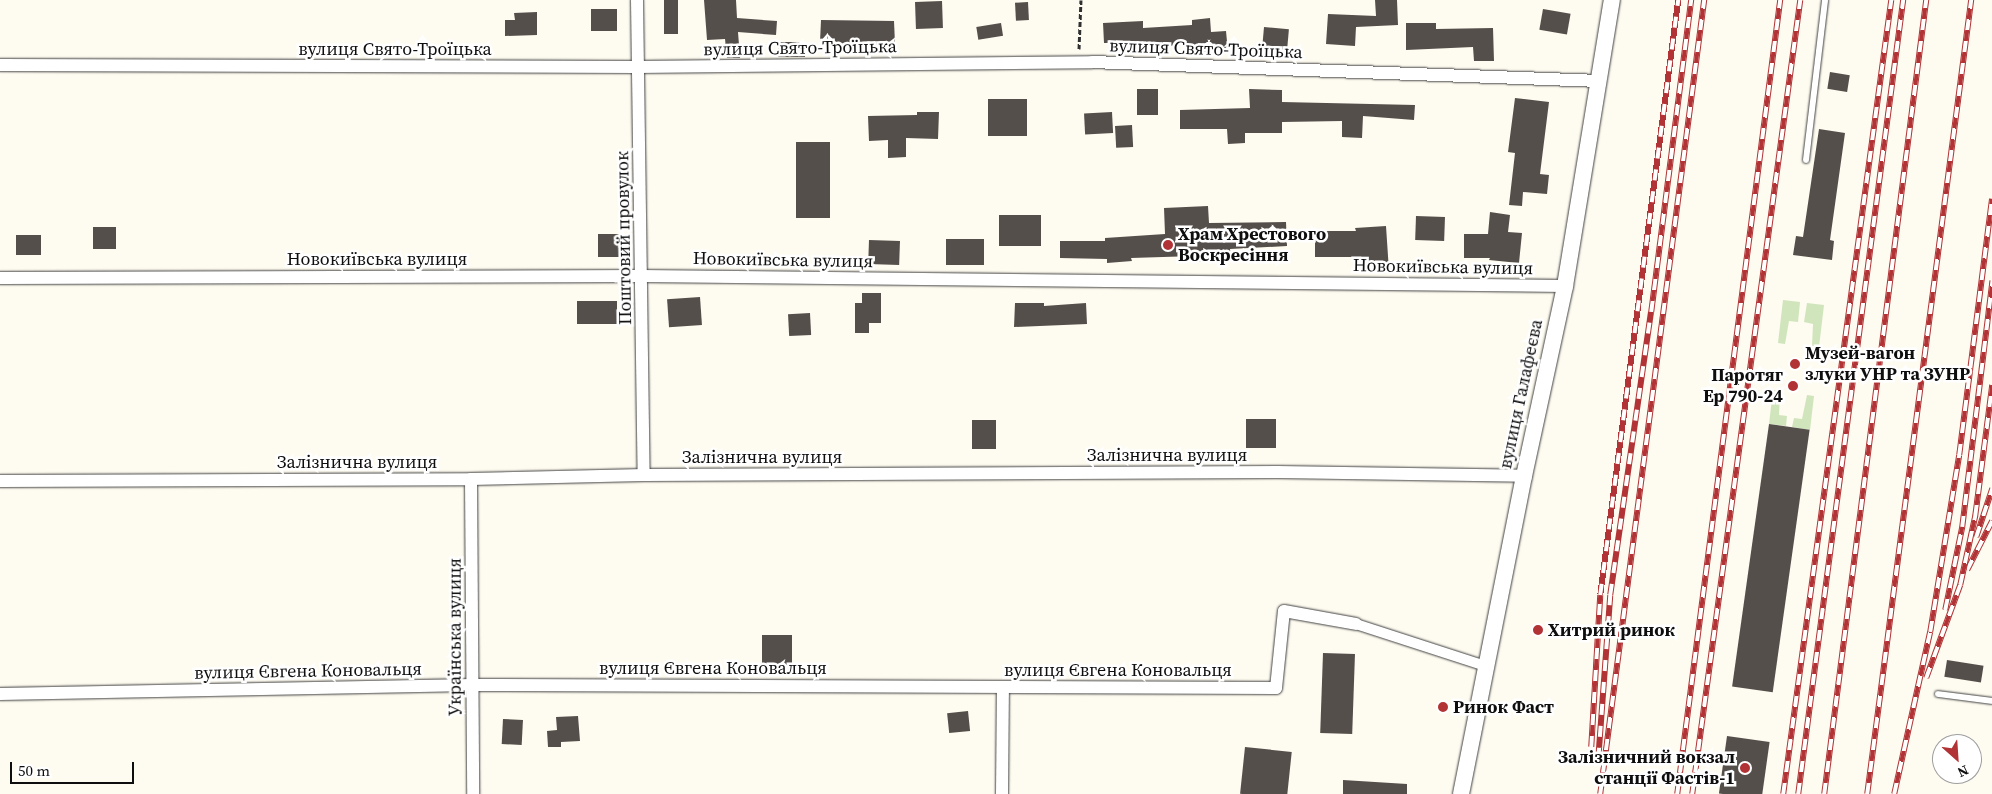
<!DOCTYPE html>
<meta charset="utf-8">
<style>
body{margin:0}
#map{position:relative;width:1992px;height:794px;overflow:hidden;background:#fefbf0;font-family:"Source Serif 4",serif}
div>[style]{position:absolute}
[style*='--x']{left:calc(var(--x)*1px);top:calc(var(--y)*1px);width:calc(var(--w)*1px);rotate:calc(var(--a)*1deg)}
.green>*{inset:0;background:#d0e5bc}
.building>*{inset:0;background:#554f4b;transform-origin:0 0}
.path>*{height:3px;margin-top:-1.5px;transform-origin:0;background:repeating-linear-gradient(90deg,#303030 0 5px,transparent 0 7.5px)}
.roads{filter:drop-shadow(0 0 1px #414141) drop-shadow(0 0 1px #414141)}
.service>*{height:6px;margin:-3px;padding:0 3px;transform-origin:3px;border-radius:3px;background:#fff}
.pedestrian>*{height:10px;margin:-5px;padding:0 5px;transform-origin:5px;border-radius:5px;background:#fff}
.minor>*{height:12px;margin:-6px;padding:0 6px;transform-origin:6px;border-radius:6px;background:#fff}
.tertiary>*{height:16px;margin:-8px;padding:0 8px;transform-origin:8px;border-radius:8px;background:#fff}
.rail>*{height:5.5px;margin-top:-2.75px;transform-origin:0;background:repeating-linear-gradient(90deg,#fff 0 11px,#b13335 0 22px);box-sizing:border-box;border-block:1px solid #b13335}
.dots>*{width:14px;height:14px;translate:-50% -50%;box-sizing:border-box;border:2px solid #fff;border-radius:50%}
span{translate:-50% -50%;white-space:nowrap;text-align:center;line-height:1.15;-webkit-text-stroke:5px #fff;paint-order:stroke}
.street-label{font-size:18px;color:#0e0e0e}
.poi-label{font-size:18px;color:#0e0e0e;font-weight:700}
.left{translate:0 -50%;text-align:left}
.right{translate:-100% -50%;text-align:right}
.north{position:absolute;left:1932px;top:734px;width:50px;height:50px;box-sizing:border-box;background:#fff;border:1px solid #9f9f9f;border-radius:50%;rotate:154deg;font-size:14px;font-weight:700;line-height:20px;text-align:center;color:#0e0e0e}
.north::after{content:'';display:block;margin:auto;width:18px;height:22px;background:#b13335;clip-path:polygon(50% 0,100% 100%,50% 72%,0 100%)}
.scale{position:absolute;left:10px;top:762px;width:124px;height:22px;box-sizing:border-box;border:2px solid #0e0e0e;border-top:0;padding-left:6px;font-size:15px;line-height:18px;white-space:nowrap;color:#0e0e0e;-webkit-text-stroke:4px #fff;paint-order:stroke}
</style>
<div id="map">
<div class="green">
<div style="clip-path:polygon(1783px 300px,1800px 302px,1798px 322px,1789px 321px,1785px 344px,1778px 343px)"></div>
<div style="clip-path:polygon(1807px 303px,1824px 305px,1819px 347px,1812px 346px,1813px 324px,1804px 322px)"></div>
<div style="clip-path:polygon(1773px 390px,1780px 391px,1779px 415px,1787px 416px,1786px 426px,1769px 424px)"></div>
<div style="clip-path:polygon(1807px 395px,1814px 396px,1810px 430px,1792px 427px,1794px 418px,1802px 419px)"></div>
</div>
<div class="building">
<div style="left:664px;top:0;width:14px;height:34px"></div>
<div style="clip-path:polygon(704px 0,736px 0,737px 18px,777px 21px,776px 35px,738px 32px,740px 58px,727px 58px,725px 39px,707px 40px)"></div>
<div style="clip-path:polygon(1375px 0,1397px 0,1398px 25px,1356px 27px,1355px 46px,1326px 44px,1328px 14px,1376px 16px)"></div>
<div style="left:942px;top:1px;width:27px;height:27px;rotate:88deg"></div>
<div style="left:1028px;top:2px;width:18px;height:13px;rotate:87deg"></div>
<div style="left:591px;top:9px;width:26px;height:22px"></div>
<div style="left:1543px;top:9px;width:28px;height:21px;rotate:10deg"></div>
<div style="clip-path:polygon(537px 12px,537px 35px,505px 36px,505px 20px,515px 20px,514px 13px)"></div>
<div style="clip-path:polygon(1210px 18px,1211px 32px,1226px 31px,1228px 52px,1194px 54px,1194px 44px,1155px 47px,1155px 42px,1104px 43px,1103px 23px,1143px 21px,1143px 28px,1192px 25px,1192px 20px)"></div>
<div style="clip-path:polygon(821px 20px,894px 21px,895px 44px,862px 45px,820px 42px)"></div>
<div style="left:1001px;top:23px;width:13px;height:25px;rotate:81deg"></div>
<div style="clip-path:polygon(1406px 23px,1436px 23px,1436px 29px,1493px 28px,1494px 61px,1474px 61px,1473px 47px,1406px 50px)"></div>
<div style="left:1264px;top:27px;width:25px;height:21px;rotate:5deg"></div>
<div style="left:778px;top:42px;width:27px;height:15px"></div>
<div style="left:1830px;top:72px;width:20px;height:17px;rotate:9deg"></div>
<div style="left:1158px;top:89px;width:26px;height:21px;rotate:90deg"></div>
<div style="clip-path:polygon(1249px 89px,1282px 90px,1282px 102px,1415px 105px,1414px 120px,1363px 116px,1362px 138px,1342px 137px,1342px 121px,1282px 122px,1282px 133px,1245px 133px,1245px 143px,1228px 144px,1227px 129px,1180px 129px,1180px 110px,1250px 108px)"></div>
<div style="clip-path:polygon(1515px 98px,1549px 102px,1540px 174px,1549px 175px,1547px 194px,1523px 192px,1522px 206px,1509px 205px,1515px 153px,1508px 152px)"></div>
<div style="left:988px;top:99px;width:39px;height:37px"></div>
<div style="clip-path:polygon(917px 112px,939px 112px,938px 139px,906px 138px,906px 157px,888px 158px,888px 140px,869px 141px,868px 116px,917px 115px)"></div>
<div style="left:1112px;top:112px;width:21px;height:28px;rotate:87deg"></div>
<div style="left:1132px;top:125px;width:22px;height:17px;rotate:87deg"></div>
<div style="clip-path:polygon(1819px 129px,1845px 133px,1830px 240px,1834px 241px,1832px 260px,1793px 255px,1796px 236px,1803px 237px)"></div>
<div style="left:796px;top:142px;width:34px;height:76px"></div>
<div style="clip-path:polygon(1208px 206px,1209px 223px,1286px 222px,1287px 246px,1230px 249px,1231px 259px,1195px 262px,1195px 256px,1131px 258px,1132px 261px,1107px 263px,1107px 259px,1060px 258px,1060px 241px,1105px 241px,1105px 238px,1165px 234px,1164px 208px)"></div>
<div style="clip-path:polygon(1490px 212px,1510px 215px,1508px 232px,1522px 233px,1519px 263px,1489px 260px,1490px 258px,1464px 258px,1464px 234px,1488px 234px)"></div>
<div style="left:1041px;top:215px;width:31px;height:42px;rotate:90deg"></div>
<div style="left:1416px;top:216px;width:29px;height:24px;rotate:2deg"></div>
<div style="clip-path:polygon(1386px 226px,1389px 271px,1359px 273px,1358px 257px,1315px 257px,1315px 231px,1356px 231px,1355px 228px)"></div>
<div style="left:116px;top:227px;width:22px;height:23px;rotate:90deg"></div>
<div style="left:624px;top:234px;width:23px;height:26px;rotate:90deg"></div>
<div style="left:16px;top:235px;width:25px;height:20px"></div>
<div style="left:946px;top:239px;width:38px;height:26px"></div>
<div style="left:869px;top:240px;width:31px;height:24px;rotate:2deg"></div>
<div style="clip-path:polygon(862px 293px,881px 293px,881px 323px,869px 323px,869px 333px,855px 333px,855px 303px,862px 303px)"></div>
<div style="left:700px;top:297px;width:28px;height:33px;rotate:86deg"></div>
<div style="left:577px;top:301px;width:40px;height:23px"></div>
<div style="clip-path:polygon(1015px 303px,1044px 303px,1044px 306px,1086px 303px,1087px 324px,1014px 327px)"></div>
<div style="left:810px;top:313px;width:22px;height:22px;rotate:87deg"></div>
<div style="left:1246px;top:419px;width:30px;height:29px"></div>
<div style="left:972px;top:420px;width:24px;height:29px"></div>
<div style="left:1769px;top:424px;width:41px;height:265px;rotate:8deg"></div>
<div style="left:762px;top:635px;width:30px;height:30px"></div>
<div style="left:1323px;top:653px;width:32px;height:80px;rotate:2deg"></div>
<div style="left:1947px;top:660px;width:37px;height:17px;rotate:9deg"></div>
<div style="left:968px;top:711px;width:20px;height:21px;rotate:84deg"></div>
<div style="clip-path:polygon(578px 716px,580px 741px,561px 742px,561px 747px,548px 747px,547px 731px,557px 730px,556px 717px)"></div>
<div style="left:503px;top:719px;width:20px;height:25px;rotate:3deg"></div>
<div style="left:1727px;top:736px;width:43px;height:58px;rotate:8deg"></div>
<div style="left:1245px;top:747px;width:47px;height:47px;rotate:6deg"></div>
<div style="clip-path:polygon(1343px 780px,1407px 784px,1407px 794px,1343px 794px)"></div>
</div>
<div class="path">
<div style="--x:1079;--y:49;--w:49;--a:-87.7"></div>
</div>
<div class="roads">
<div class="service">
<div style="--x:1806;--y:160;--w:161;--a:-83.2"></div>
<div style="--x:1938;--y:694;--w:54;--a:7.4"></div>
</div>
<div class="pedestrian">
<div style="--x:1356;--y:624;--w:136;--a:18"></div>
</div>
<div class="minor">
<div style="--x:637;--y:0;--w:475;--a:89.2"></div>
<div style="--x:0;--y:65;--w:637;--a:0.18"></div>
<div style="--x:637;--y:67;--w:455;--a:-0.6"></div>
<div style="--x:1092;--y:62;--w:508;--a:2.14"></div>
<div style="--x:0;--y:278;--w:642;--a:-0.18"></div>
<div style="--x:642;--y:276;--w:923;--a:0.62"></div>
<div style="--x:471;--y:479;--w:315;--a:89.6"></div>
<div style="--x:0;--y:481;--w:471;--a:-0.2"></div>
<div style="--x:471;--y:479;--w:173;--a:-1.3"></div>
<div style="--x:644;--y:475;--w:634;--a:-0.27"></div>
<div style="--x:1278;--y:472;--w:246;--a:0.9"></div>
<div style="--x:0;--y:694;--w:472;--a:-1.1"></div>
<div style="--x:472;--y:685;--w:804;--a:0.21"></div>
<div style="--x:1276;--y:688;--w:77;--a:-84.1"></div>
<div style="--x:1284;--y:611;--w:73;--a:10.2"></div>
<div style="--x:1002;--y:794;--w:107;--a:-89.5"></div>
</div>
<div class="tertiary">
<div style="--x:1461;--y:794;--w:324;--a:-78.8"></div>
<div style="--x:1524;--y:476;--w:194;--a:-77.8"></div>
<div style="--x:1565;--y:286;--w:290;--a:-80.7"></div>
</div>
</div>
<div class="rail">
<div style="--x:1976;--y:537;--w:51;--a:-71.6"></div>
<div style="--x:1967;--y:570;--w:55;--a:-63"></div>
<div style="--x:1945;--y:610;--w:85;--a:-78.4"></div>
<div style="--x:1962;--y:527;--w:248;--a:-83"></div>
<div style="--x:1926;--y:678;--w:99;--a:-69.9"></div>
<div style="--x:1960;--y:585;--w:71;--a:-77.7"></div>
<div style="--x:1975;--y:516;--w:132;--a:-82.6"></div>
<div style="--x:1591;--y:747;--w:152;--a:-86.6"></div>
<div style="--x:1600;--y:595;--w:600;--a:-82.53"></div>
<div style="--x:1598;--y:759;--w:164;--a:-85.8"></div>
<div style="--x:1610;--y:595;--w:286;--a:-81.8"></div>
<div style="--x:1651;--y:312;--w:315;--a:-82.7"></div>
<div style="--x:1600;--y:794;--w:801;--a:-82.54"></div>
<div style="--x:1677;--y:794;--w:801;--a:-82.61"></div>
<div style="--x:1692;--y:794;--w:801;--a:-82.25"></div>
<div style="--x:1783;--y:794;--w:801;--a:-82.25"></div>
<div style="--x:1798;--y:794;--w:801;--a:-82.47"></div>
<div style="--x:1824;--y:794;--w:801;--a:-82.68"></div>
<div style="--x:1867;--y:794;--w:801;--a:-82.54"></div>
<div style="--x:1894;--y:794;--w:166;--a:-77.5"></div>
<div style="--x:1930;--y:632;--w:179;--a:-80.7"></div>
<div style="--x:1959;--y:455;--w:258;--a:-82.7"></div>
</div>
<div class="dots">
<div style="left:1168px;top:245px;background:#b13335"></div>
<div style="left:1795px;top:364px;background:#b13335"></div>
<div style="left:1793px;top:386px;background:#b13335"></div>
<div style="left:1538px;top:630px;background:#b13335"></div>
<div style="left:1443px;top:707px;background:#b13335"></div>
<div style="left:1745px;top:768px;background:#b13335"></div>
</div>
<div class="street-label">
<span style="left:800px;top:48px;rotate:-1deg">вулиця Свято-Троїцька</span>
<span style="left:395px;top:49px">вулиця Свято-Троїцька</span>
<span style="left:1206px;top:49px;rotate:2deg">вулиця Свято-Троїцька</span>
<span style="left:624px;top:238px;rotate:-91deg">Поштовий провулок</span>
<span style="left:377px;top:259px">Новокиївська вулиця</span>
<span style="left:783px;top:260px;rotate:1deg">Новокиївська вулиця</span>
<span style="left:1443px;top:267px;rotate:1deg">Новокиївська вулиця</span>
<span style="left:1521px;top:394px;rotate:-78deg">вулиця Галафеєва</span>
<span style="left:1167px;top:455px">Залізнична вулиця</span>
<span style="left:762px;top:457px">Залізнична вулиця</span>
<span style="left:357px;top:462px">Залізнична вулиця</span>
<span style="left:455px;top:637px;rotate:-90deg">Українська вулиця</span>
<span style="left:713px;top:668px">вулиця Євгена Коновальця</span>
<span style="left:1118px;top:670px">вулиця Євгена Коновальця</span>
<span style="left:308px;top:671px;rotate:-1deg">вулиця Євгена Коновальця</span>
</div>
<div class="poi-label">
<span class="left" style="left:1178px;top:245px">Храм Хрестового<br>Воскресіння</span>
<span class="left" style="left:1805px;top:364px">Музей-вагон<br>злуки УНР та ЗУНР</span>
<span class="right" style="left:1783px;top:386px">Паротяг<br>Ер 790-24</span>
<span class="left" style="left:1548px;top:630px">Хитрий ринок</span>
<span class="left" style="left:1453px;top:707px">Ринок Фаст</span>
<span class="right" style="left:1735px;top:768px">Залізничний вокзал<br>станції Фастів-1</span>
</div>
<div class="north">N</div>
<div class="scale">50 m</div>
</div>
